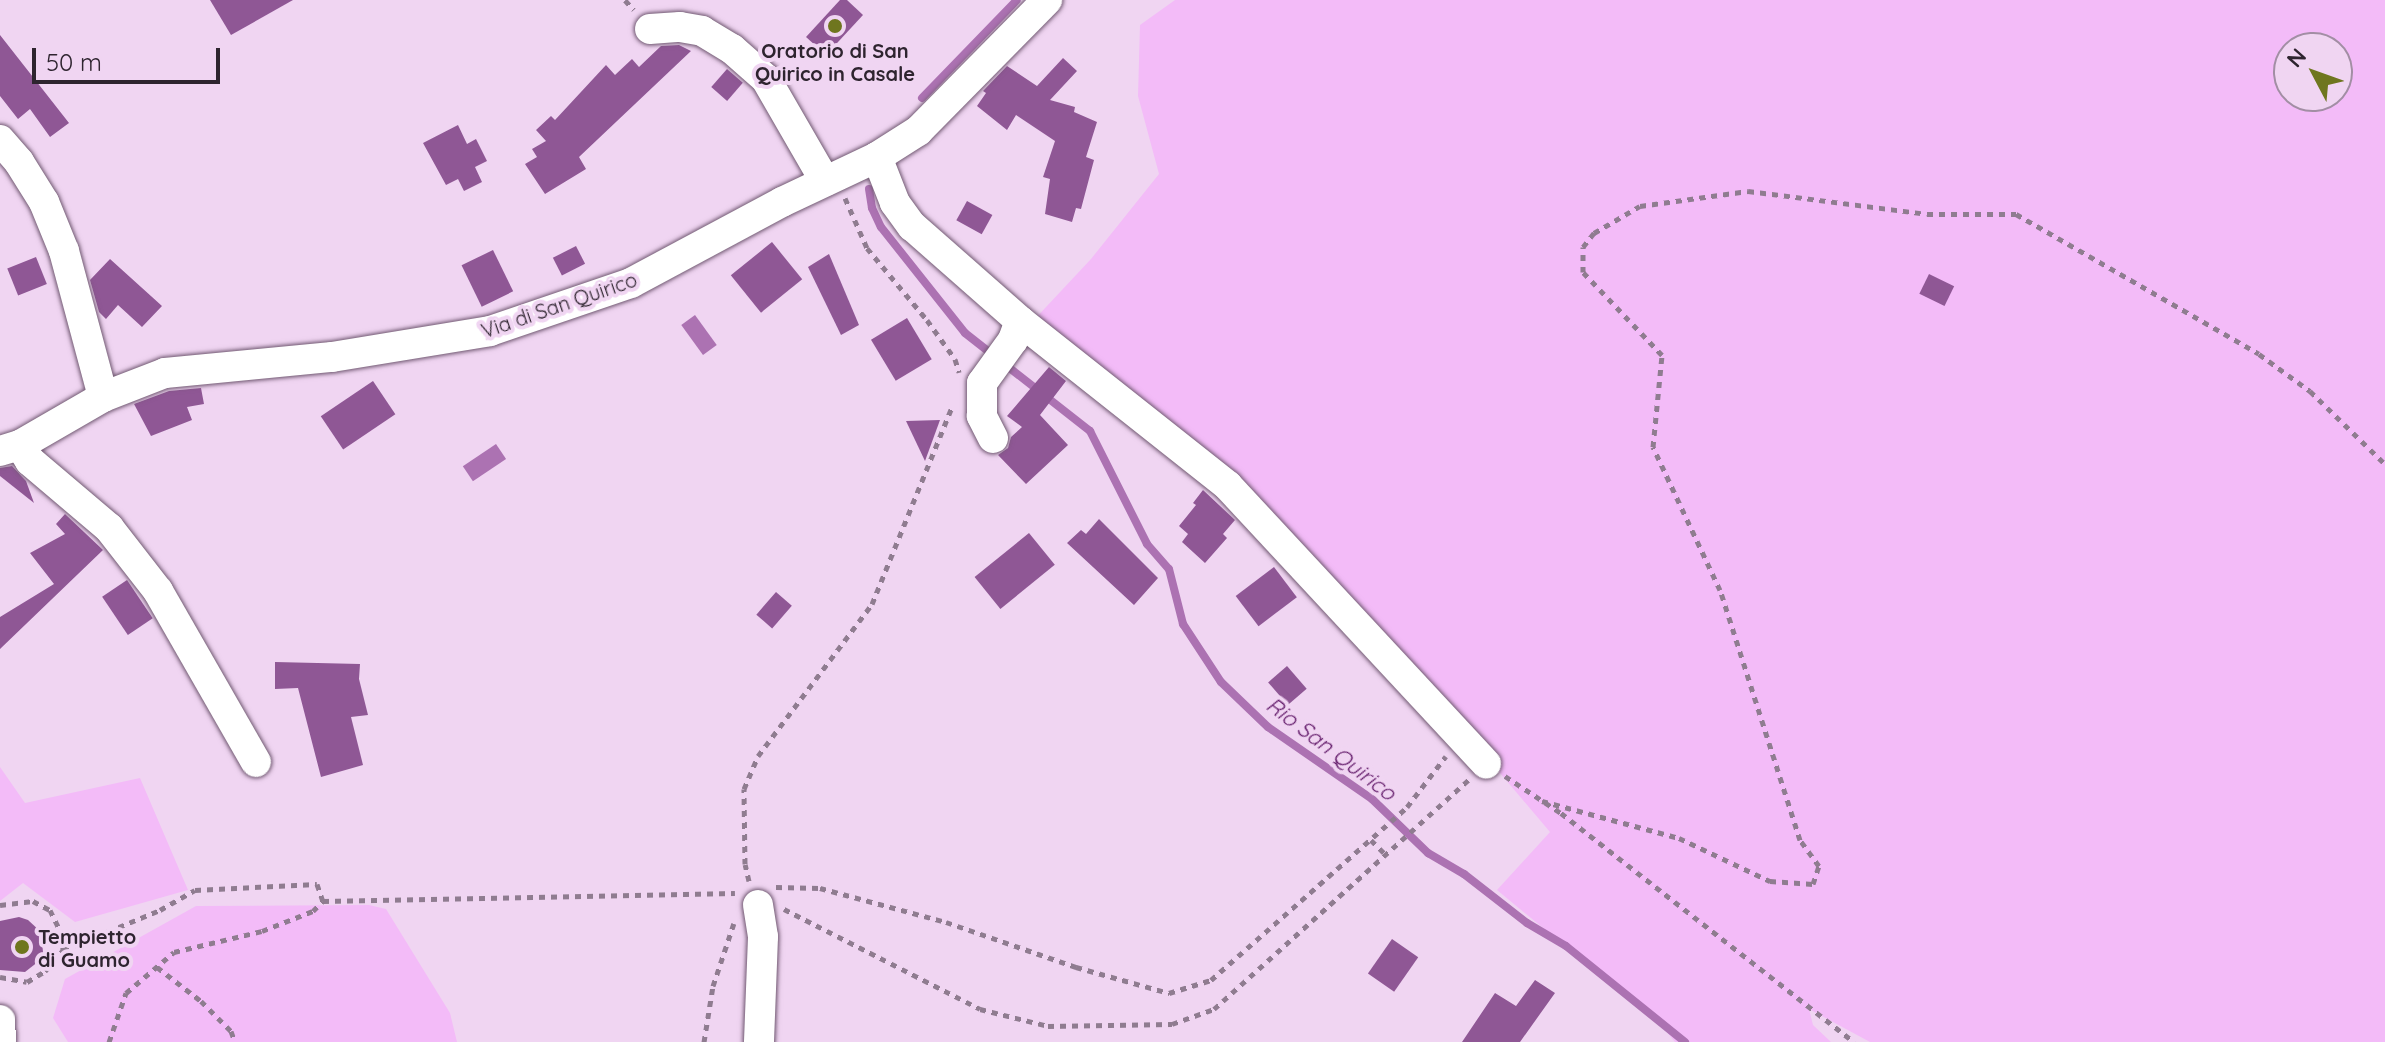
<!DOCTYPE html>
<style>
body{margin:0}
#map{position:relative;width:2385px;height:1042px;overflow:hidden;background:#f0d5f2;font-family:Quicksand,sans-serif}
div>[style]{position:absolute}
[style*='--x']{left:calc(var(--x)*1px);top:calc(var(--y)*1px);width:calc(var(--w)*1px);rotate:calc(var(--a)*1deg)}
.green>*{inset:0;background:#f3bbf8}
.water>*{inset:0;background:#ac72b2;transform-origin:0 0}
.stream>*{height:8px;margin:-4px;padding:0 4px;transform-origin:4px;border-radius:4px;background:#ac72b2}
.building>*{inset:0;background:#8f5795;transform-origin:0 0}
.path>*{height:5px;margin-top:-2.5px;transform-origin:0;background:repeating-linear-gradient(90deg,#8f7c90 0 6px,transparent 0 12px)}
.roads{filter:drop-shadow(0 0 2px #715972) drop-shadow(0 0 2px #715972)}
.minor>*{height:30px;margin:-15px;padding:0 15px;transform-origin:15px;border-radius:15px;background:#fff}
.dots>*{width:22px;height:22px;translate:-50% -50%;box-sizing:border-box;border:4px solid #f0d5f2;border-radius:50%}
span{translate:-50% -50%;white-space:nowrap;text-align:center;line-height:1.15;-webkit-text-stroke:8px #f0d5f2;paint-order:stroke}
.poi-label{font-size:20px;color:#2e242f;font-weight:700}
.left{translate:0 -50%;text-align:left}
.street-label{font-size:20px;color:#2e242f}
.water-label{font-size:22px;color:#67206e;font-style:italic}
.north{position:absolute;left:2273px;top:32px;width:80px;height:80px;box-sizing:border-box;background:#f0d5f2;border:2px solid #a28ea4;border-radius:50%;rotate:311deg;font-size:22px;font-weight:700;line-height:32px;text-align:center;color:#2e242f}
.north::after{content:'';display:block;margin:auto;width:28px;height:36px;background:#6f761f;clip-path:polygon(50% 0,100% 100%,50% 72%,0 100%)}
.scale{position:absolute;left:32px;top:48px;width:188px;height:36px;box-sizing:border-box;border:4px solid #2e242f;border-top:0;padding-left:10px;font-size:24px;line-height:28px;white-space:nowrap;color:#2e242f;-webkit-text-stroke:6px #f0d5f2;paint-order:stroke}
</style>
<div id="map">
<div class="green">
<div style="clip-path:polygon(evenodd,1175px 0,2385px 0,2385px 1042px,1870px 1042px,1809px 1009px,1813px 1025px,1831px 1042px,1675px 1042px,1662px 1026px,1497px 890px,1550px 832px,1456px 721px,1032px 322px,1091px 259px,1159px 174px,1138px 96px,1140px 25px,1175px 0,2289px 48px,2337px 48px,2337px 96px,2289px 96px,2289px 48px)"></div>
<div style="clip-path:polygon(0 767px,25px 803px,140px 778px,188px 890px,75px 922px,23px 883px,0 901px)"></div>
<div style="clip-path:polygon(369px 905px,386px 909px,450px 1013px,457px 1042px,68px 1042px,53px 1018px,65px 979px,196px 906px)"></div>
</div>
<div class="water">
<div style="left:695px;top:315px;width:37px;height:17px;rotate:54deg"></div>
<div style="left:496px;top:444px;width:18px;height:40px;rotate:56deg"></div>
</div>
<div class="stream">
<div style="--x:922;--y:98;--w:136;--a:-45.9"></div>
<div style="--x:869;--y:189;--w:19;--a:81"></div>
<div style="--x:872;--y:208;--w:21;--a:65"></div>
<div style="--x:881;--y:227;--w:135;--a:51.6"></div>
<div style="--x:965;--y:333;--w:159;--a:38.1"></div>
<div style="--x:1090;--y:431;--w:127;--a:63.2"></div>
<div style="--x:1147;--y:544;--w:33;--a:49"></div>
<div style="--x:1169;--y:569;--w:57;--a:75.7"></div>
<div style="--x:1183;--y:624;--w:69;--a:56.8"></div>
<div style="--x:1221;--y:682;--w:65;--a:43.8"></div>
<div style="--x:1268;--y:727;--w:126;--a:34.7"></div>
<div style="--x:1372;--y:799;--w:78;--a:44"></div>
<div style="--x:1428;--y:853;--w:42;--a:30.3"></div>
<div style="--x:1464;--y:874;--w:80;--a:37.9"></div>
<div style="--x:1527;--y:923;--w:45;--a:30.5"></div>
<div style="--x:1566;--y:946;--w:153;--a:38.9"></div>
</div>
<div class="building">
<div style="clip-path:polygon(210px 0,293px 0,231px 35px)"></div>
<div style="clip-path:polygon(840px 0,847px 0,863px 15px,826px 55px,806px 37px)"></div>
<div style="clip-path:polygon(0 35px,69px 123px,50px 137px,30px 109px,18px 119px,0 96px)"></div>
<div style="clip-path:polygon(661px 46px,679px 45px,691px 51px,579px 157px,586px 169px,545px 194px,525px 164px,537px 157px,532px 149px,546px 141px,536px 130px,551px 116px,555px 120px,606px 65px,615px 75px,632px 59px,639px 67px)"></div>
<div style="clip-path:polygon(1063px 58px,1077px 71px,1050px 100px,1075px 107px,1074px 112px,1097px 122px,1086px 157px,1094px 160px,1081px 209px,1076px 208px,1072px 222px,1045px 214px,1050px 179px,1043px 177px,1055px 141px,1016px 115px,1007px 130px,977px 106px,986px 93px,983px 91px,1007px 66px,1037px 86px)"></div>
<div style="left:727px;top:69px;width:21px;height:24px;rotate:41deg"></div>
<div style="clip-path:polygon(458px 125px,467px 144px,476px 139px,487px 161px,475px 167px,482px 182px,464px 191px,458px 179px,446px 185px,423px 143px)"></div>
<div style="left:967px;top:201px;width:29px;height:22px;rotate:29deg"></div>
<div style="left:772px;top:242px;width:48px;height:53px;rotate:51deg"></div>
<div style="left:576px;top:246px;width:20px;height:26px;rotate:63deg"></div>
<div style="left:493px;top:250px;width:46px;height:35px;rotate:64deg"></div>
<div style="clip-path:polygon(829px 254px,859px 325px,841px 335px,808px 267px)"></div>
<div style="left:36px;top:257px;width:29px;height:31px;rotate:68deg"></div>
<div style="clip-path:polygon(110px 259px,162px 306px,142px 327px,118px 305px,106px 319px,99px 312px,90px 280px)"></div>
<div style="left:1929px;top:274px;width:28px;height:22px;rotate:26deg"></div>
<div style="left:907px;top:318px;width:48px;height:42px;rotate:59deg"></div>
<div style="clip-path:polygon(1049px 367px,1066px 381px,1040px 415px,1068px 445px,1026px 484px,998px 455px,1008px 448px,1011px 437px,1022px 427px,1007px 416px)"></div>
<div style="left:373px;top:381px;width:40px;height:63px;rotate:56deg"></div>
<div style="clip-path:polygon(201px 388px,204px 404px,187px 407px,192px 420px,151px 436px,134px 404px,169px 391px)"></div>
<div style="clip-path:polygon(940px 420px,925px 461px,906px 421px)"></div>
<div style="clip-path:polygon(12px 466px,26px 481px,34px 503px,0 476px,0 468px)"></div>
<div style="clip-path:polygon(1203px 490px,1235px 520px,1223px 534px,1227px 538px,1205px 563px,1182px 542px,1188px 534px,1179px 526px,1196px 505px,1193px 503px)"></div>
<div style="clip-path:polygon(65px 514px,103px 550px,0 649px,0 617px,54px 584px,30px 553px,65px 534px,56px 524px)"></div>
<div style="clip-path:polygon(1099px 519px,1158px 578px,1134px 605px,1067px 543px,1081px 530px,1086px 534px)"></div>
<div style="left:1029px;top:533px;width:41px;height:70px;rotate:51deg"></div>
<div style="left:1274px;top:567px;width:38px;height:48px;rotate:53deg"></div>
<div style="left:127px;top:580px;width:46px;height:30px;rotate:56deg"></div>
<div style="left:776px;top:592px;width:21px;height:30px;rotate:41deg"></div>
<div style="clip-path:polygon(275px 662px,360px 664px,359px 679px,368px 715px,351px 717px,363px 765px,321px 777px,298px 688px,275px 689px)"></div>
<div style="left:1287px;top:666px;width:30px;height:25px;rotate:49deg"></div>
<div style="clip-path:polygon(19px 917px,28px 920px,41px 932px,43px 952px,39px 961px,25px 972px,0 970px,0 921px)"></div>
<div style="left:1392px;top:939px;width:32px;height:42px;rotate:35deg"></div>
<div style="clip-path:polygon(1535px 980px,1555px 993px,1520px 1042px,1462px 1042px,1495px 993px,1516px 1006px)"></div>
</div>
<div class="path">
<div style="--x:625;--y:0;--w:13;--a:48"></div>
<div style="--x:845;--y:198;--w:55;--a:66.3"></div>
<div style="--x:867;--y:248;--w:94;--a:50.2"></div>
<div style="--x:927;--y:320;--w:48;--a:54.3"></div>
<div style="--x:955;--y:359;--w:14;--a:73"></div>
<div style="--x:1505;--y:776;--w:67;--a:33.5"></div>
<div style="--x:1561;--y:813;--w:372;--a:38"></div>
<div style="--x:1542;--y:801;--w:142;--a:15.1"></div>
<div style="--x:1679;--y:838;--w:101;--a:25.3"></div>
<div style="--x:1770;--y:881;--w:43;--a:4"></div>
<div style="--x:1813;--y:884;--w:19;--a:-72"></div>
<div style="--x:1819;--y:866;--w:32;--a:-126"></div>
<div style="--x:1800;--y:840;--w:262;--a:-107.7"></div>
<div style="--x:1720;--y:590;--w:158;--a:-115.1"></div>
<div style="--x:1653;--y:447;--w:92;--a:-84.4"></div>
<div style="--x:1662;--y:355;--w:115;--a:-133.6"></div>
<div style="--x:1583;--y:272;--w:25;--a:-90"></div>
<div style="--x:1583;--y:247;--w:18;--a:-52"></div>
<div style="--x:1594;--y:233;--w:53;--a:-30.4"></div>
<div style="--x:1640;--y:206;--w:109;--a:-7.9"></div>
<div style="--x:1748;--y:191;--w:180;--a:7.3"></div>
<div style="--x:1927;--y:214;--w:89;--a:0"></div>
<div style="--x:2016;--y:214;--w:280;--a:29.9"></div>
<div style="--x:2259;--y:354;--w:63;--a:36"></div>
<div style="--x:2310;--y:391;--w:105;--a:44.2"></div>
<div style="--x:1371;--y:840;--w:21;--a:45"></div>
<div style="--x:749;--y:881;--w:17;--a:-103"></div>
<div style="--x:745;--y:864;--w:75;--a:-90.8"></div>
<div style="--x:744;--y:789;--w:36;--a:-67"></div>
<div style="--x:758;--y:756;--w:190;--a:-53.1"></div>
<div style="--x:872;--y:604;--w:215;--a:-67.9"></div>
<div style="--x:776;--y:887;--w:44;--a:1.3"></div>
<div style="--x:820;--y:888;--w:131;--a:15.1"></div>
<div style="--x:946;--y:922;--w:138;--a:19.1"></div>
<div style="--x:1076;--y:967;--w:97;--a:15.6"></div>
<div style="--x:1169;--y:993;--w:44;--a:-17.2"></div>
<div style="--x:1211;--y:980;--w:261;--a:-41.4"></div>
<div style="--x:1407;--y:807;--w:64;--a:-52.6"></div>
<div style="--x:0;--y:905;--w:33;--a:-7"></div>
<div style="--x:33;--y:901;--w:19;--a:28"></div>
<div style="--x:50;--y:910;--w:28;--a:64"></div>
<div style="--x:62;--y:935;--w:15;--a:86"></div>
<div style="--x:784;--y:909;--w:220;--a:27"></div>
<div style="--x:980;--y:1009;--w:70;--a:14"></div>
<div style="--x:1048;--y:1026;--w:124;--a:-0.9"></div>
<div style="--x:1172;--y:1024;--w:45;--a:-19.7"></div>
<div style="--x:1214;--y:1009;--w:343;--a:-42"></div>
<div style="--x:157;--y:967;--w:56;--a:37.7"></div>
<div style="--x:201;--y:1001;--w:42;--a:45"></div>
<div style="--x:231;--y:1031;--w:12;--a:70"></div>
<div style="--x:0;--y:977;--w:27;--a:10"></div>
<div style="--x:27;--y:982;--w:21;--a:-31"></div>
<div style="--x:45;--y:971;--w:28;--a:-49"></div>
<div style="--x:63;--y:950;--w:105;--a:-22.4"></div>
<div style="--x:160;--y:910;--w:40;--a:-29.7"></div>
<div style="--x:195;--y:890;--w:122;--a:-2.8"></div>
<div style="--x:317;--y:884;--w:18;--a:71"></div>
<div style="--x:323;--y:901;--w:412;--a:-1.1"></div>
<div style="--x:109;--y:1042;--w:52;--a:-70.9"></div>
<div style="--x:126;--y:993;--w:63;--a:-40.5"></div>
<div style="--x:174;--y:952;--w:90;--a:-13.4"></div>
<div style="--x:262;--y:931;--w:55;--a:-21.4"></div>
<div style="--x:313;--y:911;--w:14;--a:-45"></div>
<div style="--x:704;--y:1042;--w:57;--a:-80.9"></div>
<div style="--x:713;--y:986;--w:66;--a:-71.6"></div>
</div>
<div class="roads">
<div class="minor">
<div style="--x:650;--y:29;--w:30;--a:-4"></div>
<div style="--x:680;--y:27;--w:22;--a:10"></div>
<div style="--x:702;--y:31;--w:35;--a:31"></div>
<div style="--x:732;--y:49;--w:45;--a:41.4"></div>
<div style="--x:766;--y:79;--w:118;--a:60"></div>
<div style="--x:0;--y:140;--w:29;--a:49"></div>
<div style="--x:19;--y:162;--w:47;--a:58"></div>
<div style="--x:44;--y:202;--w:53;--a:67.8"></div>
<div style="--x:64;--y:251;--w:151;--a:75"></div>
<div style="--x:877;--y:157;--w:49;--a:68.6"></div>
<div style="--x:895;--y:203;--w:29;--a:54"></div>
<div style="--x:912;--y:226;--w:144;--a:41.3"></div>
<div style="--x:1020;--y:321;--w:265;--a:38.4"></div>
<div style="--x:1228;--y:486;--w:379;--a:47.1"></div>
<div style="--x:993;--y:438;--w:25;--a:-117"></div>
<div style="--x:982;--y:416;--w:33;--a:-90"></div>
<div style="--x:982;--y:383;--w:53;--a:-54.2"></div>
<div style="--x:1013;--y:340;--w:20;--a:-70"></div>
<div style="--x:20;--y:445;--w:19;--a:58"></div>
<div style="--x:30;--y:461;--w:104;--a:40.3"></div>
<div style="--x:109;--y:528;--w:80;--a:52.1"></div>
<div style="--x:158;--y:591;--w:197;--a:60.2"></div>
<div style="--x:0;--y:451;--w:21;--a:-17"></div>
<div style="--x:20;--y:445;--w:96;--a:-30"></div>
<div style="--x:103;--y:397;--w:66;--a:-21.2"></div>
<div style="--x:165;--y:373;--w:168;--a:-5.5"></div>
<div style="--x:332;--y:357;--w:160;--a:-9.3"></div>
<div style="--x:490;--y:331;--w:149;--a:-18.8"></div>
<div style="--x:631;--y:283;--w:171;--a:-28.2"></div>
<div style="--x:782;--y:202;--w:105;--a:-25.3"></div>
<div style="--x:877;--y:157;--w:49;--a:-32.4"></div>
<div style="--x:918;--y:131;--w:184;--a:-45.4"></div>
<div style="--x:758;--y:905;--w:32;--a:81"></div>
<div style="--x:763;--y:937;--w:105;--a:92.2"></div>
<div style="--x:0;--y:1020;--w:22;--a:87"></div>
</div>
</div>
<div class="dots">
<div style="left:835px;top:26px;background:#6f761f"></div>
<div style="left:22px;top:947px;background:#6f761f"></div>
</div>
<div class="poi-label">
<span style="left:835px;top:62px">Oratorio di San<br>Quirico in Casale</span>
<span class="left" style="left:38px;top:948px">Tempietto<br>di Guamo</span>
</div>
<div class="street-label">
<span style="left:559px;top:305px;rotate:-19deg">Via di San Quirico</span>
</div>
<div class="water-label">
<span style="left:1331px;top:749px;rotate:37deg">Rio San Quirico</span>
</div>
<div class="north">N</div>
<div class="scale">50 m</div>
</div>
